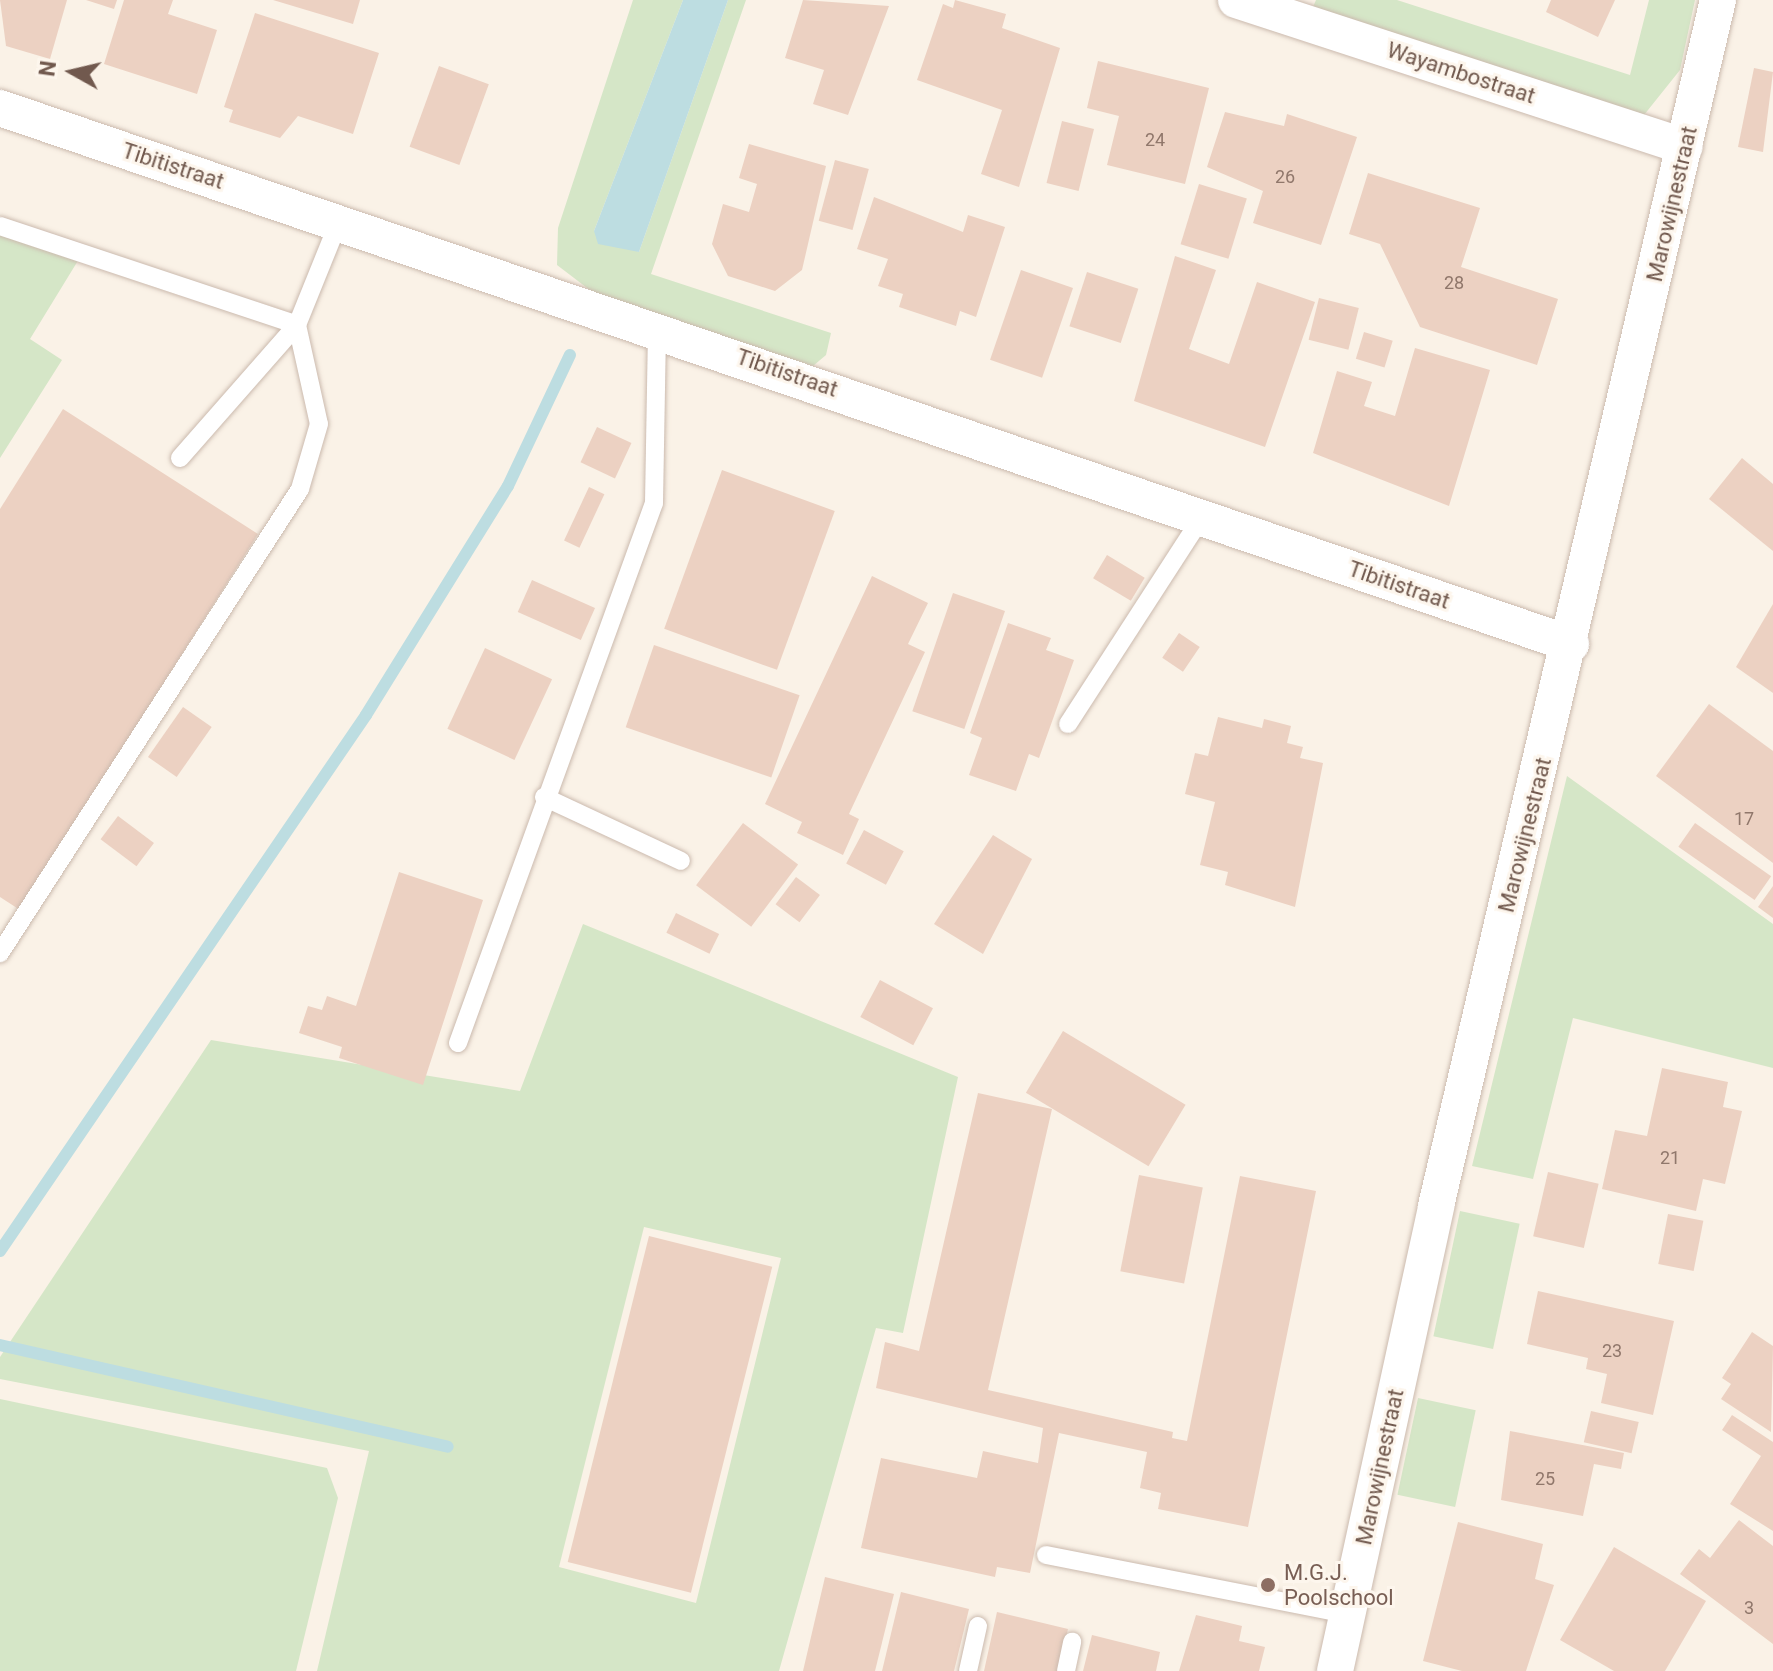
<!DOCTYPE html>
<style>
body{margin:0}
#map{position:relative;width:1773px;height:1671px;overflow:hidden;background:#faf2e7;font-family:Roboto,sans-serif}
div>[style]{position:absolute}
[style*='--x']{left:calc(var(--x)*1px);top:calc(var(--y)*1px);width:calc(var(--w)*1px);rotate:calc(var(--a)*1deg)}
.green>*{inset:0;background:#d5e6c7;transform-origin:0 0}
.water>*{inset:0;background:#bddde1}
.stream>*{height:12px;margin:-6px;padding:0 6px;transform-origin:6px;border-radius:6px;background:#bddde1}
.building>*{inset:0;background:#ecd1c2;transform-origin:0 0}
.roads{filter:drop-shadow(0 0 2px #cbbaae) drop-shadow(0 0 2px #cbbaae)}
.service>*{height:18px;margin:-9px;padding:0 9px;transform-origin:9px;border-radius:9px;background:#fff}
.minor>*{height:36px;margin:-18px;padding:0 18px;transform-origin:18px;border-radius:18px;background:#fff}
.dots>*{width:22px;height:22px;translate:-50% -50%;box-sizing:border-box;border:4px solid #fdf6ed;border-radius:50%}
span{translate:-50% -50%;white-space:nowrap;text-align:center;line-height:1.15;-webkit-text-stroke:6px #fdf6ed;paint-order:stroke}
.number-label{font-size:18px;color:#90776b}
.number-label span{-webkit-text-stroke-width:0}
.street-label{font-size:22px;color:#71594e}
.education-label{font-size:22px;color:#785e54}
.left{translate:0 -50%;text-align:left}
.north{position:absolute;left:32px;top:32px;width:80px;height:80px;-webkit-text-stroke:6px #fdf6ed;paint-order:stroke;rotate:278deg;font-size:22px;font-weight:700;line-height:32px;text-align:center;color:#71594e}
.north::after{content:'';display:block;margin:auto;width:28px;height:36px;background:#71594e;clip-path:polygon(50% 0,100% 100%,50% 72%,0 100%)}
</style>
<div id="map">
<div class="green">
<div style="clip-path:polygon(633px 0,683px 0,594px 231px,639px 252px,728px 0,746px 0,651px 274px,831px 333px,826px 355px,813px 366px,595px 294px,557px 265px,558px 228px)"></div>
<div style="clip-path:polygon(1316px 0,1397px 0,1630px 75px,1649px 0,1695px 0,1680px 70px,1644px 115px,1313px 7px)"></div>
<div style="clip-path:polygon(0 232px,79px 259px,30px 339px,62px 360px,0 458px)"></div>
<div style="clip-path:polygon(1567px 776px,1773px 924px,1773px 1068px,1573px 1018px,1533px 1179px,1472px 1166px)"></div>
<div style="clip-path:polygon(evenodd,583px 924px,958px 1077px,903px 1333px,876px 1328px,779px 1671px,317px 1671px,369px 1451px,0 1379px,0 1357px,211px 1040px,520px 1091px,583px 924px,644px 1227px,781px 1258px,696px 1603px,559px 1567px,644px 1227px)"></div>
<div style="left:1460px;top:1211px;width:61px;height:128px;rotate:12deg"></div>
<div style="left:1418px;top:1398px;width:59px;height:99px;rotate:12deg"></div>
<div style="clip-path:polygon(0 1399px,327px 1468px,338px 1498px,296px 1671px,0 1671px)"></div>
</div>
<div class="water">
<div style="clip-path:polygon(683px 0,728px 0,639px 252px,598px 244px,594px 231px)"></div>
</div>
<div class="stream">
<div style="--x:0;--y:1251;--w:649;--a:-55.67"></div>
<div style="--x:366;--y:715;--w:269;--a:-58.2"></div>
<div style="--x:508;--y:486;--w:145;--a:-64.7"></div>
<div style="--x:0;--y:1345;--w:459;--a:12.8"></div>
</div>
<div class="building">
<div style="clip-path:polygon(0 0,67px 0,50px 59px,6px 46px)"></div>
<div style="clip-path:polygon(86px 0,117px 0,114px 9px)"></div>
<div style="clip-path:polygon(124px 0,173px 0,168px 14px,217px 30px,197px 94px,104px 64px)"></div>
<div style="clip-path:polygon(273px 0,360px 0,353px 24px)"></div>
<div style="clip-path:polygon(803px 0,889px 6px,848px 115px,813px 104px,824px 70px,785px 58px)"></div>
<div style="clip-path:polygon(955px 0,1006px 14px,1002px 28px,1060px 48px,1019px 187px,981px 174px,1002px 110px,917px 80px,943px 4px,953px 8px)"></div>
<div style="clip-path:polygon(1551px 0,1615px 0,1598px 37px,1546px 12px)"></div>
<div style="clip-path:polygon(255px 13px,379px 53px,353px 134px,298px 116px,280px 138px,229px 122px,233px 110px,224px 107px)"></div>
<div style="clip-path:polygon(1098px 61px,1209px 88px,1185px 184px,1107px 165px,1119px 116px,1087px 108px)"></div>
<div style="left:439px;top:66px;width:53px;height:86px;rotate:20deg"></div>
<div style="clip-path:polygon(1754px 68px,1773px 72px,1763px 152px,1738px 147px)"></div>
<div style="clip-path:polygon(1225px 112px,1284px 126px,1287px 114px,1357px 137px,1321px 245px,1253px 223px,1263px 191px,1207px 167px)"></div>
<div style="left:1062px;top:121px;width:33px;height:64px;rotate:14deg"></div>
<div style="clip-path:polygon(749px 144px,826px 166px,802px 270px,775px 291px,728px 276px,712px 244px,723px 204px,749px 212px,757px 184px,739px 178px)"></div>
<div style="left:835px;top:160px;width:35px;height:63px;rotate:15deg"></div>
<div style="clip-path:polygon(1368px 173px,1480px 208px,1461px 267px,1558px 299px,1537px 365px,1420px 327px,1380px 244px,1349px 234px)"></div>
<div style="left:1199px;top:184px;width:50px;height:63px;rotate:17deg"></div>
<div style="clip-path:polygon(874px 197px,963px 232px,968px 215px,1005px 227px,976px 317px,960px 311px,956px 326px,899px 307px,903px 294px,878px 286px,888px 259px,857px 249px)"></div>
<div style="clip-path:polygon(1175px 256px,1216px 270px,1189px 349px,1229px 364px,1257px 282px,1315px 302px,1265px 447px,1134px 401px)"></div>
<div style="left:1021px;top:270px;width:55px;height:95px;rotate:19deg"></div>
<div style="left:1087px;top:272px;width:54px;height:57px;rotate:18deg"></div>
<div style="left:1319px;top:298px;width:41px;height:43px;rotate:14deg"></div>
<div style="left:1364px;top:332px;width:30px;height:28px;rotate:17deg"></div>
<div style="clip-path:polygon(1415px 348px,1490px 370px,1449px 506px,1313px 453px,1337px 371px,1372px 382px,1364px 406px,1395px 416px)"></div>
<div style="clip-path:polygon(63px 409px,258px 534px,20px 910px,0 897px,0 509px)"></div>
<div style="left:597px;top:427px;width:38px;height:39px;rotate:25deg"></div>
<div style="clip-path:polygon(1742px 458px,1773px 484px,1773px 551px,1709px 499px)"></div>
<div style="left:722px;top:470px;width:120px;height:169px;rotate:20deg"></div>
<div style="left:589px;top:487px;width:17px;height:59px;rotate:25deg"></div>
<div style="left:1107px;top:555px;width:44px;height:27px;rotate:31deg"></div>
<div style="clip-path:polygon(872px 576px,928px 603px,908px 644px,925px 652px,849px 814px,859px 819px,843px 855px,797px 833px,802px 822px,765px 804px)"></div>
<div style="left:532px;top:580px;width:69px;height:35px;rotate:24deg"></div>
<div style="left:953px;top:593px;width:55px;height:125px;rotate:19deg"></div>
<div style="clip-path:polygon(1773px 604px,1773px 693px,1736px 667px)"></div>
<div style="clip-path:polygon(1008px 623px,1051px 638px,1046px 650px,1074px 660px,1039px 758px,1029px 754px,1016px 791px,969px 775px,982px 738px,970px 733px)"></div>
<div style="left:1179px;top:633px;width:25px;height:30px;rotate:34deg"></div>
<div style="left:654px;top:645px;width:154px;height:87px;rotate:19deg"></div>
<div style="left:485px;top:648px;width:74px;height:89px;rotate:25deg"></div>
<div style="clip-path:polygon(1709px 704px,1773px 751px,1773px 863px,1656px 776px)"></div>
<div style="left:183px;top:707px;width:35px;height:61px;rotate:35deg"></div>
<div style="clip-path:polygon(1218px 717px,1262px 728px,1264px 719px,1291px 726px,1287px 743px,1303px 747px,1300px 758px,1323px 763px,1295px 907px,1225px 885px,1228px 872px,1200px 865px,1215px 802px,1185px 794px,1195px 753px,1208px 756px)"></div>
<div style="left:118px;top:816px;width:45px;height:29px;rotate:37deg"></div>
<div style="left:743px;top:823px;width:69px;height:78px;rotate:37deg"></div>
<div style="left:1695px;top:823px;width:93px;height:29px;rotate:35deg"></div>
<div style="left:864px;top:830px;width:45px;height:38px;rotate:28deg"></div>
<div style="clip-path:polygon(993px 835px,1032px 859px,983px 954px,934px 924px)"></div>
<div style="clip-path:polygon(399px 872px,483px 900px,423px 1085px,339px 1058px,342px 1047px,299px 1033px,308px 1006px,322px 1010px,327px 996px,356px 1006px)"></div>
<div style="left:796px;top:877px;width:30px;height:34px;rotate:37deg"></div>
<div style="clip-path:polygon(1773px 886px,1773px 918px,1758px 907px)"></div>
<div style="left:676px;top:913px;width:48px;height:22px;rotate:26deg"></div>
<div style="left:880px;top:980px;width:60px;height:42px;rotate:28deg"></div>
<div style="left:1063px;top:1031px;width:143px;height:72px;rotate:31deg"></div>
<div style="clip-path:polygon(1662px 1068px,1728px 1082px,1723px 1107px,1742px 1111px,1725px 1184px,1703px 1179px,1696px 1211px,1602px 1189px,1615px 1130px,1647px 1136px)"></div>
<div style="clip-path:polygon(978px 1093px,1052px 1109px,988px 1390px,1173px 1432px,1172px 1438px,1187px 1441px,1240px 1176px,1316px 1191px,1248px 1527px,1158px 1509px,1161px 1493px,1140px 1488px,1147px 1452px,1059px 1433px,1030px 1573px,997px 1567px,995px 1577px,861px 1548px,881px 1458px,977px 1478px,983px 1451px,1038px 1463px,1043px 1428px,876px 1388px,885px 1342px,919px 1351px)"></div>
<div style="left:1548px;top:1172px;width:52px;height:66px;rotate:13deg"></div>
<div style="left:1139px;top:1175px;width:65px;height:98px;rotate:11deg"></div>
<div style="left:1668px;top:1214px;width:36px;height:51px;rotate:11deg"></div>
<div style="left:649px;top:1236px;width:127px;height:336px;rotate:14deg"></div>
<div style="clip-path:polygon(1538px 1291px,1674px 1321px,1653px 1415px,1601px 1403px,1607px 1374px,1586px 1369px,1588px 1358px,1527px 1344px)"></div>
<div style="clip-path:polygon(1752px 1332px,1773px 1346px,1771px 1432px,1721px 1399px,1731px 1384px,1722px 1378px)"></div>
<div style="left:1591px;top:1411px;width:49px;height:32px;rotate:13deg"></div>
<div style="clip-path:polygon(1732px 1415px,1773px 1442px,1773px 1531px,1730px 1504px,1761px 1456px,1722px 1430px)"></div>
<div style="clip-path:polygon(1510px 1431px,1624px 1453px,1621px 1469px,1594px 1464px,1583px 1516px,1501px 1500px)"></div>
<div style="clip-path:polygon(1739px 1520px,1773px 1546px,1773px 1644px,1680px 1574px,1699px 1549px,1710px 1558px)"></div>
<div style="clip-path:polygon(1458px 1522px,1543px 1544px,1535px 1579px,1554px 1585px,1526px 1671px,1462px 1671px,1423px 1661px)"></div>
<div style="clip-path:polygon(1614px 1547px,1706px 1601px,1665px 1671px,1614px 1671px,1560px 1640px)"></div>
<div style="clip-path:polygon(825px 1577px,894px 1594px,875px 1671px,803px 1671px)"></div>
<div style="clip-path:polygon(901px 1592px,969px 1609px,954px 1671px,882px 1671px)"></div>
<div style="clip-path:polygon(997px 1612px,1068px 1629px,1058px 1671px,984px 1671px)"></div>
<div style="clip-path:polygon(1196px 1615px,1242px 1626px,1239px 1641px,1265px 1647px,1259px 1671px,1179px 1671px)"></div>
<div style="clip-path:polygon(1092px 1635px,1160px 1652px,1156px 1671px,1083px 1671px)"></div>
</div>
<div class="roads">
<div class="service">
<div style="--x:0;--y:226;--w:313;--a:18.4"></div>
<div style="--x:297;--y:325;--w:101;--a:77.5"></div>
<div style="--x:319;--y:424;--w:68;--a:106.3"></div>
<div style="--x:300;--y:489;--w:553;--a:122.88"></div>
<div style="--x:180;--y:458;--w:177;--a:-48.7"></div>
<div style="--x:297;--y:325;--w:112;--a:-68"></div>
<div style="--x:1068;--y:724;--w:247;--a:-57.1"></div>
<div style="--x:544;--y:797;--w:151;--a:25"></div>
<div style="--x:458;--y:1043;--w:574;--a:-70.05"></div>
<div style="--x:654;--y:503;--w:174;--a:-89"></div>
<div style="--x:1046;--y:1555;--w:307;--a:11.1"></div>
<div style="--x:968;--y:1671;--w:46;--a:-77.5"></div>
<div style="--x:1066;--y:1671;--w:30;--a:-78"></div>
</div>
<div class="minor">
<div style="--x:1236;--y:0;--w:472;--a:18.1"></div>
<div style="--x:0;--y:108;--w:1660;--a:18.84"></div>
<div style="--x:1335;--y:1671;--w:476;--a:-77.7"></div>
<div style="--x:1436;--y:1206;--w:1239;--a:-76.84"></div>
</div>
</div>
<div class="dots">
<div style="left:1268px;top:1585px;background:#8d6e63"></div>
</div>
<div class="number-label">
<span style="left:1155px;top:140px">24</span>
<span style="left:1285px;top:177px">26</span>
<span style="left:1454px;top:283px">28</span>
<span style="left:1744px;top:819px">17</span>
<span style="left:1670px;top:1158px">21</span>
<span style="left:1612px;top:1351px">23</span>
<span style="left:1545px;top:1479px">25</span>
<span style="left:1749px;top:1608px">3</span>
</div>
<div class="street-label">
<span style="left:1461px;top:73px;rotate:18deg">Wayambostraat</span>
<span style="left:173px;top:166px;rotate:18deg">Tibitistraat</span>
<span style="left:1672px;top:204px;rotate:-77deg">Marowijnestraat</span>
<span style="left:787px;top:373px;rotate:19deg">Tibitistraat</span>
<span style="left:1399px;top:585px;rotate:19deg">Tibitistraat</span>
<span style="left:1525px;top:835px;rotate:-76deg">Marowijnestraat</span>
<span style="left:1380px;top:1467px;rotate:-78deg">Marowijnestraat</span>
</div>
<div class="education-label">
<span class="left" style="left:1284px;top:1585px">M.G.J.<br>Poolschool</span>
</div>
<div class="north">N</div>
</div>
